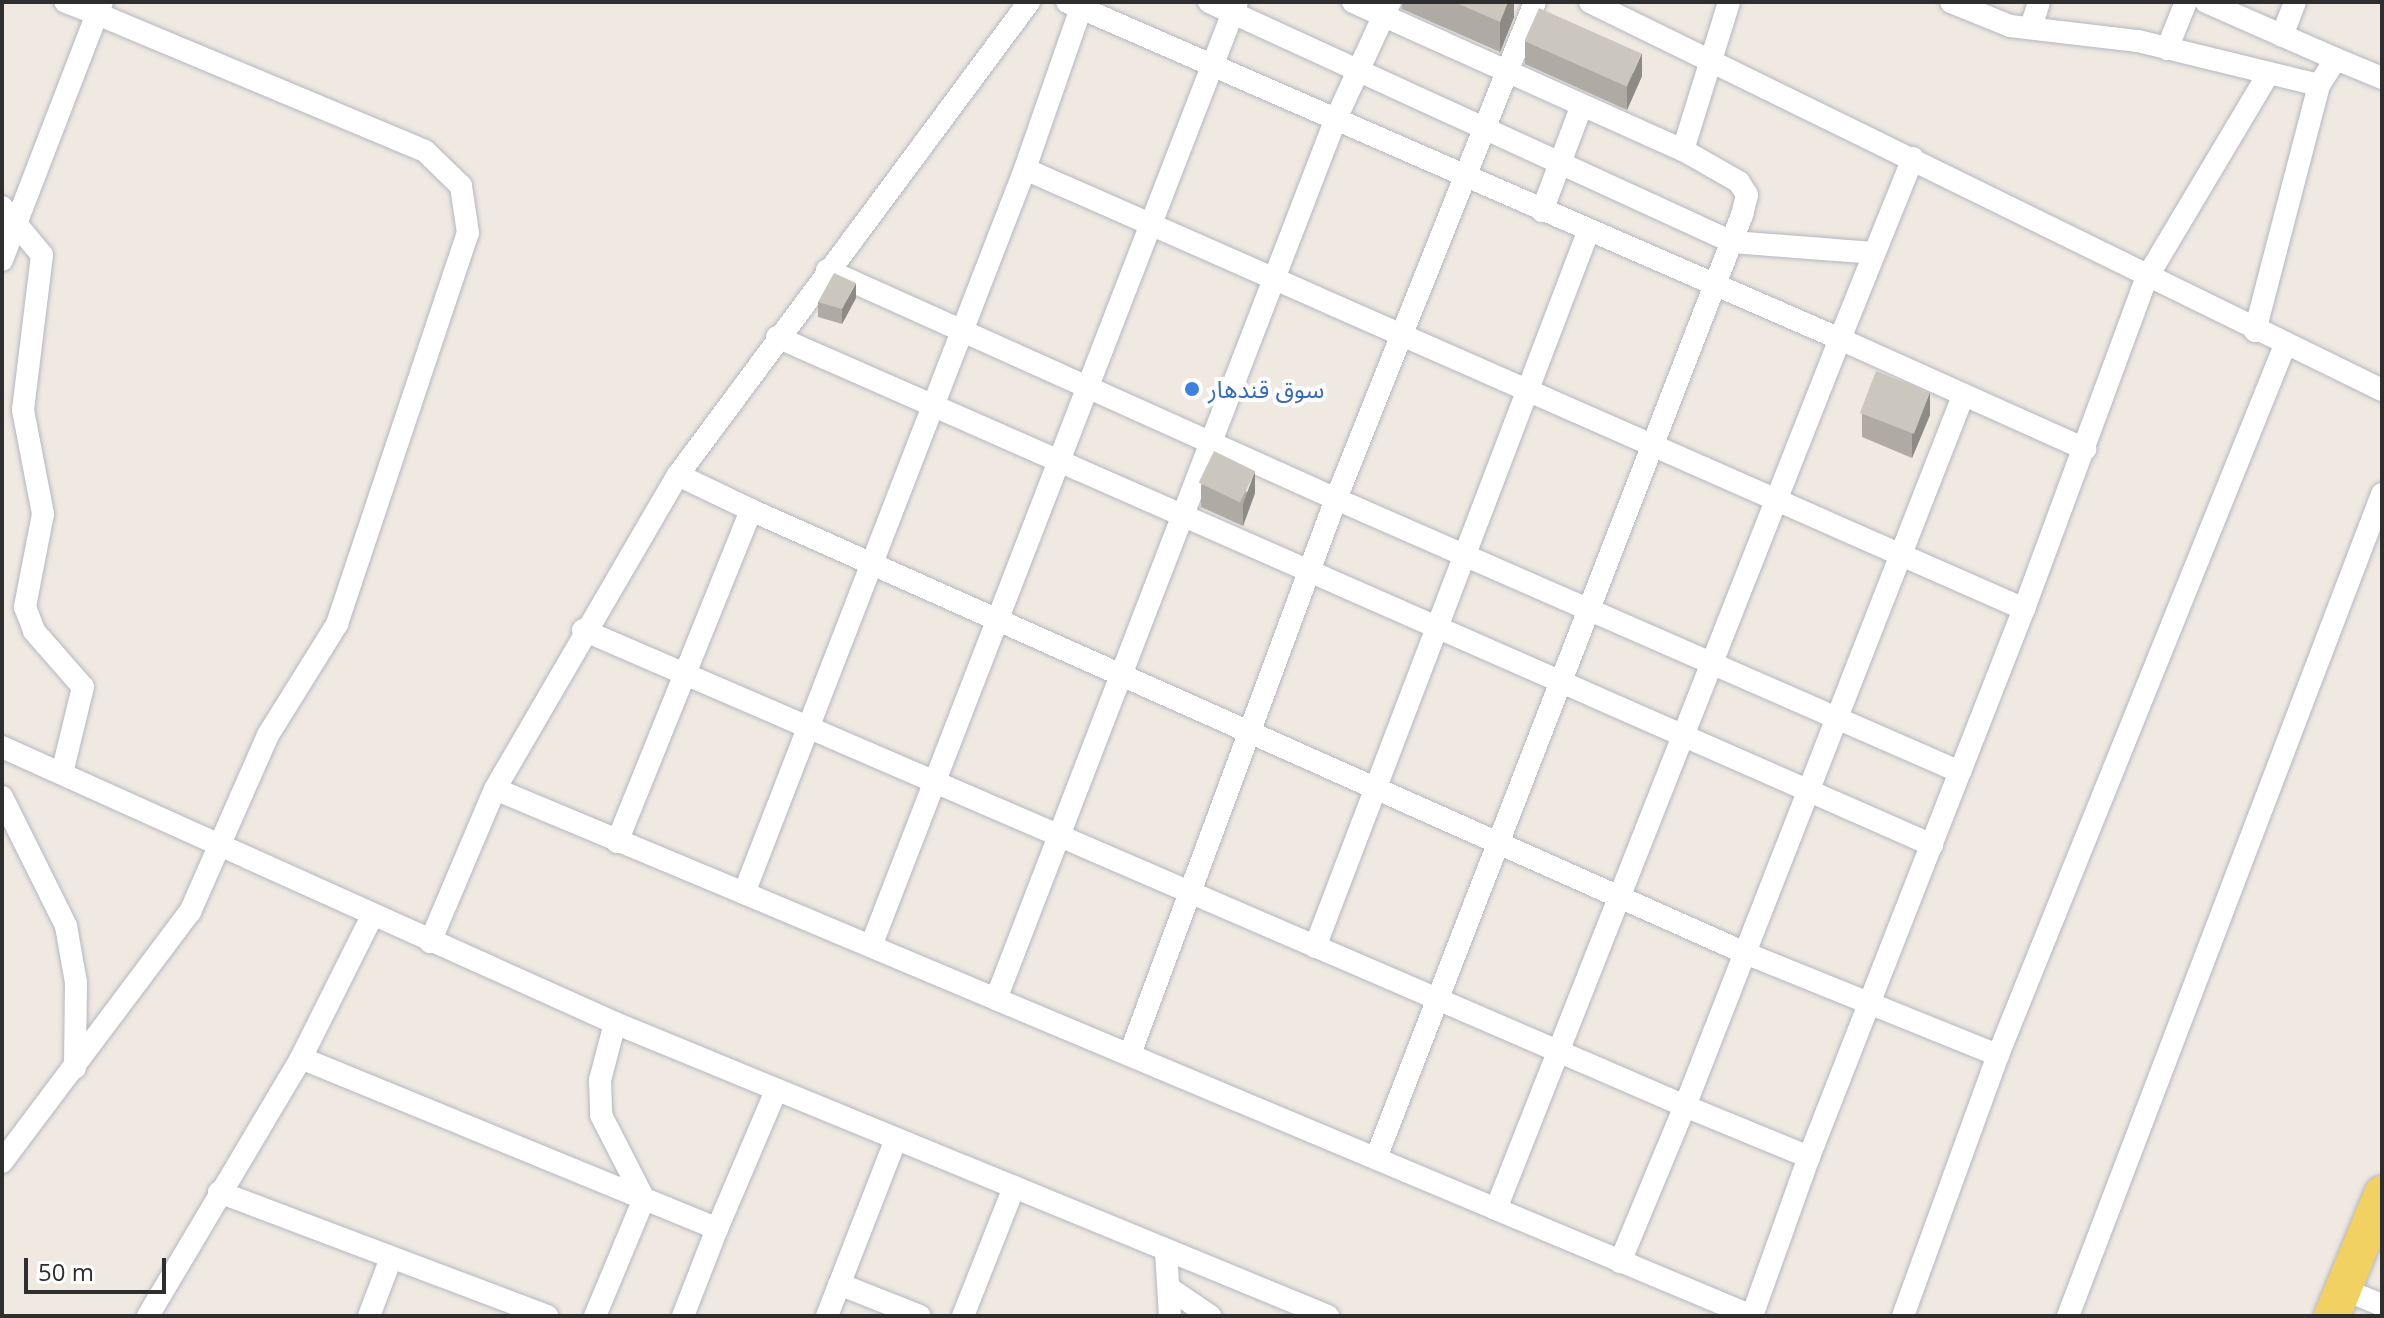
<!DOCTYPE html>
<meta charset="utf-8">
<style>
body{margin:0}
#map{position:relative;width:2384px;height:1318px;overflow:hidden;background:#efe9e1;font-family:"Open Sans","Noto Sans Arabic",sans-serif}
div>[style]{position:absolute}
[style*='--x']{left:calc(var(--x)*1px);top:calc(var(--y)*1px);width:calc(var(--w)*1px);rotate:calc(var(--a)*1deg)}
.roads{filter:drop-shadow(0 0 2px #b4b7c1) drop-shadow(0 0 2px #b4b7c1)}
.minor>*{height:22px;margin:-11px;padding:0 11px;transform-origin:11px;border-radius:11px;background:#fff}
.primary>*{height:36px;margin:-18px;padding:0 18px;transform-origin:18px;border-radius:18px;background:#f2d163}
.wall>*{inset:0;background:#afaba4}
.shaded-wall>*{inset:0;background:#8e8b86}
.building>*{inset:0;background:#cbc7bf;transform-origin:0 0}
.dots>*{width:22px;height:22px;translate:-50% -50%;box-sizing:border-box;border:4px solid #fff;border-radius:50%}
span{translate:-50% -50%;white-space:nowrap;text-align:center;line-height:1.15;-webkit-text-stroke:8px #fff;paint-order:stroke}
.shop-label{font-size:24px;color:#366cbe}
.left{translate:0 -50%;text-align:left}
.frame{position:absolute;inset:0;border:4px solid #2e2e2e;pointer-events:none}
.scale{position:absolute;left:24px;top:1258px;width:142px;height:36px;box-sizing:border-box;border:4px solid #2e2e2e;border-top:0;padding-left:10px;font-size:24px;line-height:28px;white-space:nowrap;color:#2e2e2e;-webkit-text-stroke:6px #fff;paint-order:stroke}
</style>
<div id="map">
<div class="roads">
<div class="minor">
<div style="--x:1209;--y:2;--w:575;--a:24.65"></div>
<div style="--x:1732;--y:242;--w:142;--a:4.4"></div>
<div style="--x:1353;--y:2;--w:362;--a:24.2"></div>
<div style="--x:1590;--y:2;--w:882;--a:26.1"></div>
<div style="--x:1951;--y:2;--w:64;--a:22.1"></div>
<div style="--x:2010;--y:26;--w:129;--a:6.7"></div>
<div style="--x:2138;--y:41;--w:186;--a:13.7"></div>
<div style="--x:2319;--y:85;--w:31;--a:-57"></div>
<div style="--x:2336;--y:59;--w:50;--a:22.4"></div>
<div style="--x:2206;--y:2;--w:142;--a:23.7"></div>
<div style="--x:1081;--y:8;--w:170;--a:109.2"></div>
<div style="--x:1025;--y:169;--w:1092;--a:23.77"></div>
<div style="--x:2024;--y:609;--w:352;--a:-69.7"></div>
<div style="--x:2146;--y:279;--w:240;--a:-59.2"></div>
<div style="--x:2031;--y:27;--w:26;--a:-72"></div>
<div style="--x:2282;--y:36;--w:36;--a:-69"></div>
<div style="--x:2167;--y:49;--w:51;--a:-68"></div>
<div style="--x:1913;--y:158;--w:195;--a:112"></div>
<div style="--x:1840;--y:339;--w:269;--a:24.2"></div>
<div style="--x:2;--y:207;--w:62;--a:50.2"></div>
<div style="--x:42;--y:255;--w:156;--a:97"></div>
<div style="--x:23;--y:410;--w:106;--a:79.1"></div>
<div style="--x:43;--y:514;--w:95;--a:101"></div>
<div style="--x:25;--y:607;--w:26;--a:69"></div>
<div style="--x:34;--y:631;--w:74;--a:48.8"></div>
<div style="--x:83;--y:687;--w:89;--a:103.7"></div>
<div style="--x:1542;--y:211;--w:111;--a:-69.4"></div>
<div style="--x:2;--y:260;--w:264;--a:-68.9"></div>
<div style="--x:97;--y:14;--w:34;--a:-159"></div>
<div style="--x:827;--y:270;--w:558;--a:24.22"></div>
<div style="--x:1336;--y:499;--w:535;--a:-68.18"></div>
<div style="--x:2255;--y:331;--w:254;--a:-75.4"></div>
<div style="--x:777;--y:337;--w:1262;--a:23.74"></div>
<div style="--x:678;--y:475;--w:81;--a:25.6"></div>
<div style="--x:583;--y:630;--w:1200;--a:23.36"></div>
<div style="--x:1685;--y:1106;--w:762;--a:-68.62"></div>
<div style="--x:2;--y:747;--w:672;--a:24.24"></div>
<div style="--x:615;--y:1023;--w:771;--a:22.34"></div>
<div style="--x:495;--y:789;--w:363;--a:-59.8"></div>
<div style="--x:678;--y:475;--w:589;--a:-53.42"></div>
<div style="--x:2;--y:797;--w:144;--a:63.6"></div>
<div style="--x:66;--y:926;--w:58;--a:80"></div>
<div style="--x:76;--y:983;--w:85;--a:90.7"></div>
<div style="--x:617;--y:842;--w:358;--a:-68"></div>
<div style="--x:751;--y:510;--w:1088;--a:24.02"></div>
<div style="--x:1745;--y:953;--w:273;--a:22"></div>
<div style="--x:744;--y:893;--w:273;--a:22.8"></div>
<div style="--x:996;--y:999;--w:941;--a:-68.89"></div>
<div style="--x:1335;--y:121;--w:131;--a:-65.2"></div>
<div style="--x:430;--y:942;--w:166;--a:-67"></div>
<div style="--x:495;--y:789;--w:270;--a:22.7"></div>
<div style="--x:744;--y:893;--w:777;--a:-68.79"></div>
<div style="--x:871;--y:946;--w:1012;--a:-68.81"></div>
<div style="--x:1315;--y:947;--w:765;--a:-69.1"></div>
<div style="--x:996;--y:999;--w:542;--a:22.78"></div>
<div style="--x:1496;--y:1209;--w:936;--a:-68.43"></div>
<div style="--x:1840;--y:339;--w:843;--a:-156.44"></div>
<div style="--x:615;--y:1023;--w:59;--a:104.7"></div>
<div style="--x:600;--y:1080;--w:35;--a:88"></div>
<div style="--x:601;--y:1115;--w:94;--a:62.9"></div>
<div style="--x:1130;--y:1054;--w:592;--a:-69.64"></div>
<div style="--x:1336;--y:499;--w:681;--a:23.63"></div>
<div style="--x:1960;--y:772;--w:175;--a:-68.6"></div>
<div style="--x:301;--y:1058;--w:450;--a:22.3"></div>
<div style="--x:717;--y:1229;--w:150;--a:-66.9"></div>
<div style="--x:1376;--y:1158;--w:1012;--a:-68.79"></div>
<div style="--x:1742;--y:215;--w:21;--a:-76"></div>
<div style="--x:1747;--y:195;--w:15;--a:-122"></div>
<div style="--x:1739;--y:182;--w:64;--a:-150.3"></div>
<div style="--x:1683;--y:150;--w:155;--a:-72.7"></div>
<div style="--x:2;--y:1162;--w:313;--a:-53.1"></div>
<div style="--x:190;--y:912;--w:193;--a:-66.2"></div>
<div style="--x:268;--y:735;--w:131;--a:-58.1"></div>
<div style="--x:337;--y:624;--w:412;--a:-71.5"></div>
<div style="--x:468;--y:233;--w:48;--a:-98.5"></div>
<div style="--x:461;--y:186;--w:50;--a:-135.8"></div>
<div style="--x:425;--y:151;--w:355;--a:-157.3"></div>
<div style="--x:97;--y:14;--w:13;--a:-67"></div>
<div style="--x:219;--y:1192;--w:351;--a:20.7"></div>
<div style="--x:1496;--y:1209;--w:277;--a:22.7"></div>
<div style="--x:1166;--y:1251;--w:65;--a:86.5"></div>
<div style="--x:1620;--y:1262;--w:169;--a:-67.4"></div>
<div style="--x:1685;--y:1106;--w:134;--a:22.4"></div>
<div style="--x:1809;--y:1157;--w:414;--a:-68.6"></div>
<div style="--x:839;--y:1284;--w:87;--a:21.6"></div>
<div style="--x:1169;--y:1288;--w:50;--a:34.3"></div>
<div style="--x:2343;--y:1289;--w:42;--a:22.3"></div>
<div style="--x:148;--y:1316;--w:300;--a:-59.3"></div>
<div style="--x:301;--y:1058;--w:159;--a:-63.4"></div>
<div style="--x:369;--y:1316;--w:62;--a:-69.2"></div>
<div style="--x:595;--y:1316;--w:127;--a:-67.3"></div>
<div style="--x:683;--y:1316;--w:93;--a:-68.7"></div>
<div style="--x:827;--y:1316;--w:190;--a:-68.7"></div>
<div style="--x:963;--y:1316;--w:139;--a:-68.4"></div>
<div style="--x:1752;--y:1316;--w:169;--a:-70.3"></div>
<div style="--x:1903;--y:1316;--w:278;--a:-70"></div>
<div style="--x:1998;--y:1055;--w:766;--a:-67.99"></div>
<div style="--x:2068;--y:1316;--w:880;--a:-69.09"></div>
</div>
<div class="primary">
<div style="--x:2332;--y:1316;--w:132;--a:-67.7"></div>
</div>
</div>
<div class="wall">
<div style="clip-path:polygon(1402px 2px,1514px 2px,1514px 17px,1500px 52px,1402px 9px)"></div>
<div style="clip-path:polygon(1525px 41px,1642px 76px,1627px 110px,1525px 64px)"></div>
<div style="clip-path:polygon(856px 298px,842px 324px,818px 317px,818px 302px)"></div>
<div style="clip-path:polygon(1862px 414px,1930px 415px,1912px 458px,1862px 437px)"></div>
<div style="clip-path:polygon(1201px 484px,1255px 493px,1243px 526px,1201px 507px)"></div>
</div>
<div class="shaded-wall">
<div style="clip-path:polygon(1508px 2px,1514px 2px,1514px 17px,1500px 52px,1500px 22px)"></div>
<div style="clip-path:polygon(1642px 53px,1642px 76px,1627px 110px,1627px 87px)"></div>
<div style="clip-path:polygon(856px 283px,856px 298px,842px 324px,842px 309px)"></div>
<div style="clip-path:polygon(1930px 392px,1930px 415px,1912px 458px,1912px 435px)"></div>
<div style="clip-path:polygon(1255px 471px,1255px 493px,1243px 526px,1243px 504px)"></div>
</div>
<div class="building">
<div style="clip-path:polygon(1454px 2px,1508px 2px,1500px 22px)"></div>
<div style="left:1539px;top:8px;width:112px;height:36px;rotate:24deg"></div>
<div style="clip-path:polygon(834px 273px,856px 283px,842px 309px,818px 302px)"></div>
<div style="left:1876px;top:371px;width:58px;height:45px;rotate:21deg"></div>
<div style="left:1214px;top:451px;width:46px;height:35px;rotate:26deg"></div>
</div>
<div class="dots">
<div style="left:1192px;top:389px;background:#3f7fe0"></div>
</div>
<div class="shop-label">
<span class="left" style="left:1208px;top:389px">سوق قندهار</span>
</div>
<div class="frame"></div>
<div class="scale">50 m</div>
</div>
